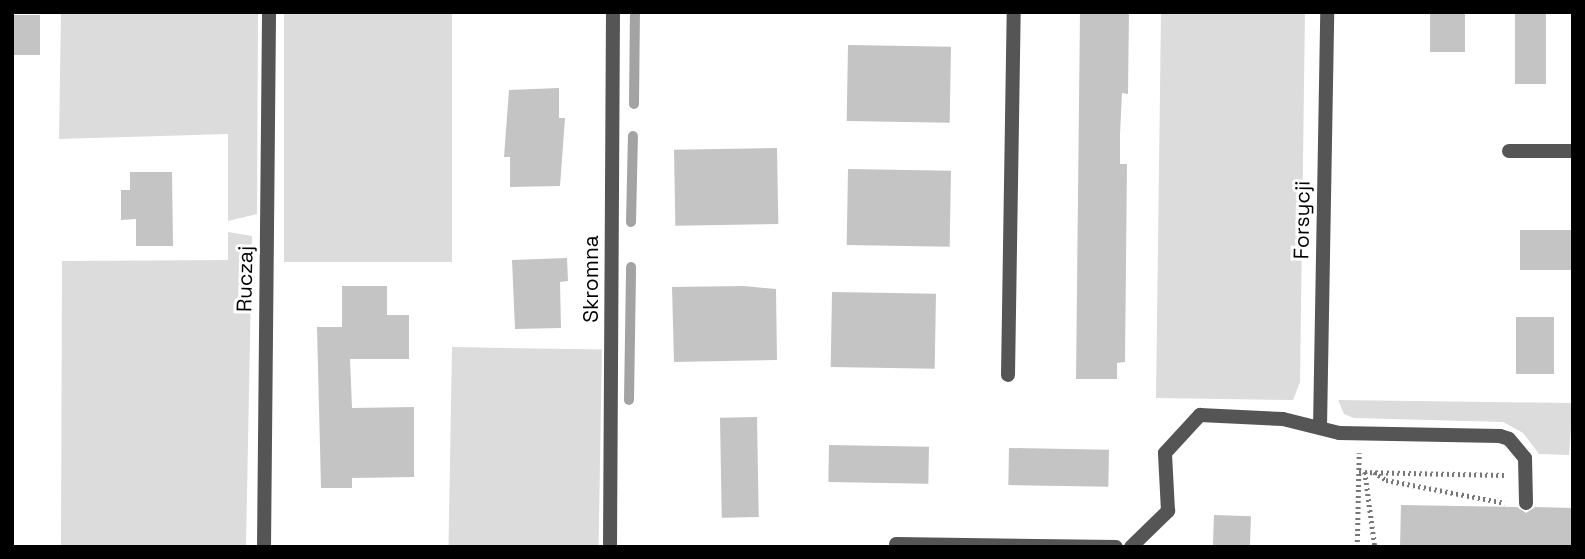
<!DOCTYPE html>
<style>
body{margin:0}
#map{position:relative;width:1585px;height:559px;overflow:hidden;background:#fff;font-family:"Space Grotesk",sans-serif}
div>[style]{position:absolute}
[style*='--x']{left:calc(var(--x)*1px);top:calc(var(--y)*1px);width:calc(var(--w)*1px);rotate:calc(var(--a)*1deg)}
.green>*{inset:0;background:#dcdcdc;transform-origin:0 0}
.stream>*{height:10px;margin:-5px;padding:0 5px;transform-origin:5px;border-radius:5px;background:#a3a3a3}
.building>*{inset:0;background:#c4c4c4;transform-origin:0 0}
.path>*{height:4.5px;margin-top:-2.25px;transform-origin:0;background:repeating-linear-gradient(90deg,#777 0 2px,transparent 0 5.5px)}
.lane>*{height:14px;margin:-7px;padding:0 7px;transform-origin:7px;border-radius:7px;background:#555}
.street>*{height:14px;margin:-7px;padding:0 7px;transform-origin:7px;border-radius:7px;background:#555}
span{translate:-50% -50%;white-space:nowrap;text-align:center;line-height:1.15;-webkit-text-stroke:6px #fff;paint-order:stroke}
.street-label{font-size:21px;color:#000}
.frame{position:absolute;inset:0;border:14px solid #000;pointer-events:none}
</style>
<div id="map">
<div class="green">
<div style="clip-path:polygon(61px 12px,258px 12px,257px 214px,228px 221px,228px 134px,59px 139px)"></div>
<div style="left:284px;top:12px;width:168px;height:250px"></div>
<div style="clip-path:polygon(1161px 12px,1305px 12px,1300px 382px,1293px 400px,1156px 398px)"></div>
<div style="clip-path:polygon(228px 232px,252px 236px,246px 547px,61px 547px,62px 261px,228px 260px)"></div>
<div style="left:452px;top:347px;width:150px;height:200px;rotate:1deg"></div>
<div style="clip-path:polygon(1338px 400px,1573px 403px,1569px 455px,1539px 454px,1523px 433px,1503px 422px,1354px 418px,1344px 414px)"></div>
</div>
<div class="stream">
<div style="--x:634;--y:104;--w:92;--a:-89.4"></div>
<div style="--x:631;--y:222;--w:86;--a:-88.7"></div>
<div style="--x:629;--y:400;--w:133;--a:-89.1"></div>
</div>
<div class="building">
<div style="clip-path:polygon(1080px 12px,1129px 12px,1128px 94px,1122px 93px,1120px 134px,1120px 164px,1127px 164px,1125px 362px,1117px 363px,1117px 379px,1076px 379px)"></div>
<div style="left:1430px;top:12px;width:35px;height:40px"></div>
<div style="left:1515px;top:12px;width:31px;height:72px"></div>
<div style="left:12px;top:15px;width:28px;height:40px"></div>
<div style="left:848px;top:45px;width:103px;height:76px;rotate:1deg"></div>
<div style="clip-path:polygon(559px 88px,559px 118px,565px 118px,560px 186px,510px 187px,510px 157px,504px 157px,509px 90px)"></div>
<div style="left:777px;top:148px;width:76px;height:103px;rotate:89deg"></div>
<div style="left:848px;top:169px;width:103px;height:76px;rotate:1deg"></div>
<div style="clip-path:polygon(130px 172px,172px 172px,173px 246px,136px 246px,136px 219px,121px 220px,121px 190px,130px 190px)"></div>
<div style="left:1520px;top:230px;width:53px;height:40px"></div>
<div style="clip-path:polygon(567px 258px,568px 281px,560px 282px,561px 328px,515px 329px,512px 260px)"></div>
<div style="clip-path:polygon(342px 286px,387px 286px,387px 315px,409px 315px,409px 359px,350px 359px,352px 408px,414px 407px,414px 477px,352px 478px,352px 488px,321px 488px,317px 327px,342px 327px)"></div>
<div style="clip-path:polygon(744px 286px,776px 289px,777px 360px,674px 362px,672px 287px)"></div>
<div style="left:832px;top:292px;width:104px;height:75px;rotate:1deg"></div>
<div style="left:1516px;top:317px;width:38px;height:57px"></div>
<div style="left:757px;top:417px;width:100px;height:37px;rotate:89deg"></div>
<div style="left:829px;top:445px;width:100px;height:37px;rotate:1deg"></div>
<div style="left:1009px;top:448px;width:100px;height:37px;rotate:1deg"></div>
<div style="clip-path:polygon(1401px 505px,1517px 507px,1526px 513px,1535px 507px,1573px 508px,1573px 547px,1400px 547px)"></div>
<div style="left:1214px;top:515px;width:37px;height:32px;rotate:2deg"></div>
</div>
<div class="path">
<div style="--x:1359;--y:472;--w:145;--a:1.2"></div>
<div style="--x:1365;--y:472;--w:76;--a:82.4"></div>
<div style="--x:1374;--y:472;--w:14;--a:34"></div>
<div style="--x:1386;--y:480;--w:121;--a:10.9"></div>
<div style="--x:1357;--y:547;--w:94;--a:-88.8"></div>
</div>
<div class="lane">
<div style="--x:896;--y:544;--w:220;--a:0.8"></div>
<div style="--x:1131;--y:547;--w:52;--a:-44.2"></div>
<div style="--x:1168;--y:511;--w:58;--a:-93"></div>
<div style="--x:1165;--y:453;--w:52;--a:-47.4"></div>
<div style="--x:1200;--y:415;--w:83;--a:2.8"></div>
<div style="--x:1283;--y:419;--w:58;--a:14"></div>
<div style="--x:1339;--y:433;--w:161;--a:1.1"></div>
<div style="--x:1500;--y:436;--w:9;--a:18"></div>
<div style="--x:1509;--y:439;--w:25;--a:50"></div>
<div style="--x:1525;--y:458;--w:45;--a:88.7"></div>
</div>
<div class="street">
<div style="--x:1509;--y:151;--w:64;--a:0"></div>
<div style="--x:1008;--y:375;--w:363;--a:-89.1"></div>
<div style="--x:1320;--y:428;--w:416;--a:-89"></div>
<div style="--x:264;--y:547;--w:535;--a:-89.46"></div>
<div style="--x:610;--y:547;--w:535;--a:-89.68"></div>
</div>
<div class="street-label">
<span style="left:1302px;top:220px;rotate:-89deg">Forsycji</span>
<span style="left:245px;top:279px;rotate:-89deg">Ruczaj</span>
<span style="left:591px;top:279px;rotate:-90deg">Skromna</span>
</div>
<div class="frame"></div>
</div>
